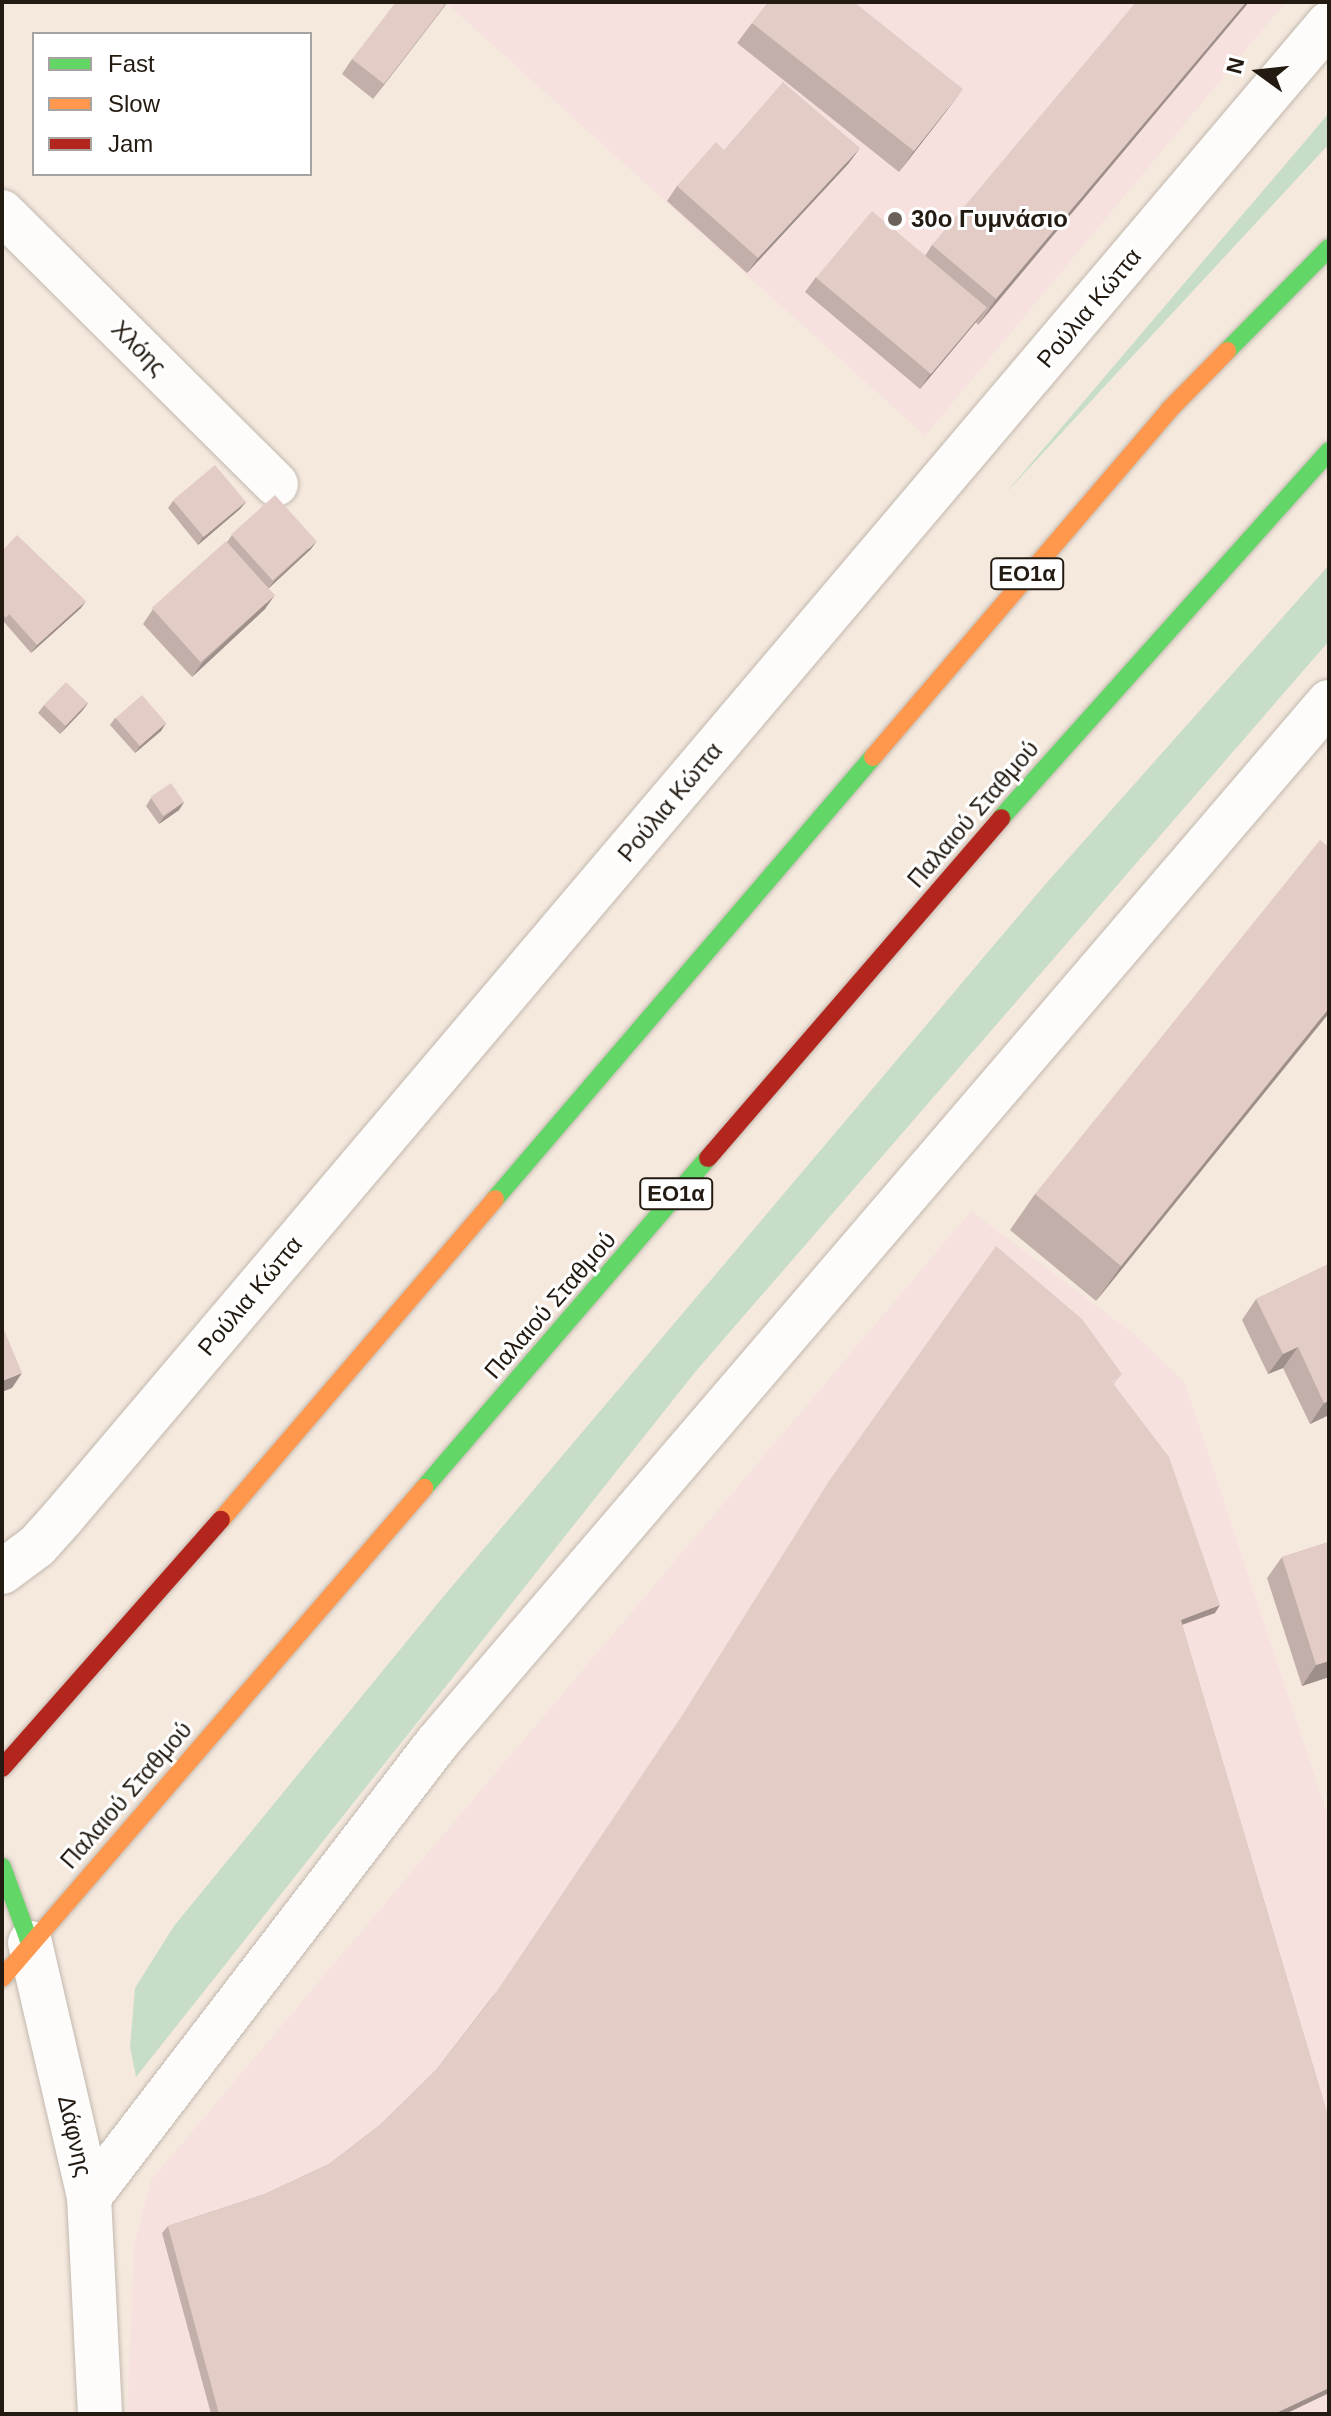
<!DOCTYPE html>
<meta charset="utf-8">
<style>
body{margin:0}
#map{position:relative;width:1331px;height:2416px;overflow:hidden;background:#f5e9de;font-family:Arial,sans-serif}
div>[style]{position:absolute}
[style*='--x']{left:calc(var(--x)*1px);top:calc(var(--y)*1px);width:calc(var(--w)*1px);rotate:calc(var(--a)*1deg)}
.industrial>*{inset:0;background:#f6e1df}
.green>*{inset:0;background:#c7ddc7}
.roads{filter:drop-shadow(0 0 2px #c2b8ae) drop-shadow(0 0 2px #c2b8ae)}
.street>*{height:44px;margin:-22px;padding:0 22px;transform-origin:22px;border-radius:22px;background:#fefcfa}
.fast>*{height:18px;margin:-9px;padding:0 9px;transform-origin:9px;border-radius:9px;background:#63d668}
.slow>*{height:18px;margin:-9px;padding:0 9px;transform-origin:9px;border-radius:9px;background:#ff974d}
.jam>*{height:18px;margin:-9px;padding:0 9px;transform-origin:9px;border-radius:9px;background:#b3261e}
.wall>*{inset:0;background:#c2afa9}
.shaded-wall>*{inset:0;background:#9e8f8a}
.building>*{inset:0;background:#e2ccc5;transform-origin:0 0}
.dots>*{width:22px;height:22px;translate:-50% -50%;box-sizing:border-box;border:4px solid #fff;border-radius:50%}
span{translate:-50% -50%;white-space:nowrap;text-align:center;line-height:1.15;-webkit-text-stroke:6px #fff;paint-order:stroke}
.shield-label span{padding:2px 6px;background:#fff;border:2px solid;border-radius:6px;-webkit-text-stroke-width:0}
.shield-label{font-size:22px;color:#231a11;font-weight:700}
.poi-label{font-size:24px;color:#231a11;font-weight:700}
.left{translate:0 -50%;text-align:left}
.street-label{font-size:24px;color:#231a11}
.frame{position:absolute;inset:0;border:4px solid #231a11;pointer-events:none}
.legend{position:absolute;left:32px;top:32px;width:280px;height:144px;box-sizing:border-box;background:#fff;border:2px solid #a7a3a0;margin:0;padding:10px 14px;list-style:none;font-size:24px;color:#231a11}
.legend li{display:flex;align-items:center;gap:16px;height:40px}
.legend b{width:40px;border:2px solid #a7a3a0}
.north{position:absolute;left:1219px;top:32px;width:80px;height:80px;-webkit-text-stroke:6px #fff;paint-order:stroke;rotate:285deg;font-size:22px;font-weight:700;line-height:32px;text-align:center;color:#231a11}
.north::after{content:'';display:block;margin:auto;width:28px;height:36px;background:#231a11;clip-path:polygon(50% 0,100% 100%,50% 72%,0 100%)}
</style>
<div id="map">
<div class="industrial">
<div style="clip-path:polygon(445px 2px,1286px 2px,925px 436px)"></div>
<div style="clip-path:polygon(971px 1211px,1139px 1338px,1185px 1383px,1329px 1820px,1329px 2414px,127px 2414px,134px 2246px,151px 2180px)"></div>
</div>
<div class="green">
<div style="clip-path:polygon(1329px 113px,1329px 144px,1005px 494px)"></div>
<div style="clip-path:polygon(1329px 565px,1329px 641px,696px 1371px,136px 2077px,130px 2047px,135px 1988px,174px 1926px,443px 1597px,1043px 887px)"></div>
</div>
<div class="roads">
<div class="street">
<div style="--x:2;--y:212;--w:386;--a:44.8"></div>
<div style="--x:2;--y:1572;--w:44;--a:-36.6"></div>
<div style="--x:37;--y:1546;--w:39;--a:-48"></div>
<div style="--x:63;--y:1517;--w:1958;--a:-49.72"></div>
<div style="--x:30;--y:1943;--w:261;--a:76.9"></div>
<div style="--x:89;--y:2197;--w:217;--a:87.1"></div>
<div style="--x:89;--y:2197;--w:572;--a:-52.53"></div>
<div style="--x:437;--y:1743;--w:1371;--a:-49.41"></div>
</div>
<div class="fast">
<div style="--x:1227;--y:351;--w:145;--a:-45.3"></div>
<div style="--x:1001;--y:818;--w:492;--a:-48.2"></div>
<div style="--x:495;--y:1199;--w:582;--a:-49.46"></div>
<div style="--x:424;--y:1488;--w:435;--a:-49.3"></div>
<div style="--x:2;--y:1867;--w:81;--a:69.8"></div>
</div>
<div class="slow">
<div style="--x:873;--y:757;--w:456;--a:-49.5"></div>
<div style="--x:1169;--y:410;--w:83;--a:-45.5"></div>
<div style="--x:221;--y:1520;--w:422;--a:-49.5"></div>
<div style="--x:2;--y:1978;--w:647;--a:-49.26"></div>
</div>
<div class="jam">
<div style="--x:708;--y:1158;--w:449;--a:-49.2"></div>
<div style="--x:2;--y:1768;--w:331;--a:-48.6"></div>
</div>
</div>
<div class="wall">
<div style="clip-path:polygon(448px 2px,373px 99px,342px 74px,352px 59px)"></div>
<div style="clip-path:polygon(1249px 2px,978px 325px,976px 322px,920px 389px,805px 292px,816px 277px,925px 256px,932px 245px)"></div>
<div style="clip-path:polygon(752px 23px,948px 109px,899px 172px,737px 43px)"></div>
<div style="clip-path:polygon(724px 150px,849px 163px,747px 273px,667px 201px,677px 186px)"></div>
<div style="clip-path:polygon(173px 501px,246px 502px,240px 509px,198px 545px,168px 508px)"></div>
<div style="clip-path:polygon(232px 535px,311px 549px,269px 588px,265px 609px,192px 677px,143px 624px,153px 609px,227px 542px)"></div>
<div style="clip-path:polygon(2px 551px,81px 608px,31px 653px,4px 622px,2px 624px)"></div>
<div style="clip-path:polygon(88px 703px,82px 711px,60px 734px,38px 713px,44px 705px)"></div>
<div style="clip-path:polygon(115px 718px,166px 723px,161px 731px,135px 753px,110px 725px)"></div>
<div style="clip-path:polygon(151px 798px,184px 802px,179px 810px,159px 824px,146px 806px)"></div>
<div style="clip-path:polygon(1329px 1013px,1096px 1301px,1010px 1230px,1035px 1194px)"></div>
<div style="clip-path:polygon(1329px 1264px,1329px 1415px,1310px 1424px,1283px 1368px,1268px 1374px,1242px 1320px,1256px 1299px)"></div>
<div style="clip-path:polygon(1122px 1374px,1113px 1384px,1215px 1613px,1182px 1625px,1327px 2113px,1329px 2112px,1329px 2393px,1285px 2414px,211px 2414px,162px 2233px,168px 2226px,265px 2194px,329px 2164px,380px 2125px,436px 2070px,493px 1996px)"></div>
<div style="clip-path:polygon(1329px 1542px,1329px 1677px,1302px 1686px,1267px 1578px,1282px 1557px)"></div>
</div>
<div class="shaded-wall">
<div style="clip-path:polygon(448px 2px,373px 99px,384px 84px)"></div>
<div style="clip-path:polygon(1246px 2px,1249px 2px,978px 325px,996px 299px)"></div>
<div style="clip-path:polygon(963px 89px,948px 109px,899px 172px,914px 151px)"></div>
<div style="clip-path:polygon(860px 148px,849px 163px,747px 273px,758px 258px)"></div>
<div style="clip-path:polygon(986px 308px,976px 322px,920px 389px,930px 374px)"></div>
<div style="clip-path:polygon(246px 502px,240px 509px,198px 545px,203px 537px)"></div>
<div style="clip-path:polygon(317px 541px,311px 549px,268px 589px,274px 581px)"></div>
<div style="clip-path:polygon(275px 595px,265px 609px,192px 677px,203px 662px)"></div>
<div style="clip-path:polygon(86px 601px,81px 608px,31px 653px,37px 645px)"></div>
<div style="clip-path:polygon(88px 703px,82px 711px,60px 734px,66px 726px)"></div>
<div style="clip-path:polygon(166px 723px,161px 731px,135px 753px,140px 746px)"></div>
<div style="clip-path:polygon(184px 802px,179px 810px,159px 824px,164px 817px)"></div>
<div style="clip-path:polygon(1329px 1008px,1329px 1013px,1096px 1301px,1121px 1266px)"></div>
<div style="clip-path:polygon(1298px 1347px,1283px 1368px,1268px 1374px,1283px 1354px)"></div>
<div style="clip-path:polygon(22px 1373px,12px 1388px,2px 1392px,2px 1381px)"></div>
<div style="clip-path:polygon(1329px 1401px,1329px 1415px,1310px 1424px,1324px 1403px)"></div>
<div style="clip-path:polygon(1220px 1605px,1215px 1613px,1175px 1627px,1181px 1620px)"></div>
<div style="clip-path:polygon(1329px 1661px,1329px 1677px,1302px 1686px,1316px 1665px)"></div>
<div style="clip-path:polygon(1329px 2388px,1329px 2393px,1285px 2414px,1274px 2414px)"></div>
</div>
<div class="building">
<div style="clip-path:polygon(396px 2px,447px 2px,384px 84px,352px 59px)"></div>
<div style="clip-path:polygon(768px 2px,854px 2px,963px 89px,914px 151px,752px 23px)"></div>
<div style="clip-path:polygon(1136px 2px,1246px 2px,996px 299px,932px 245px)"></div>
<div style="clip-path:polygon(783px 82px,860px 148px,758px 258px,677px 186px,716px 142px,724px 150px)"></div>
<div style="left:872px;top:211px;width:150px;height:87px;rotate:40deg"></div>
<div style="left:215px;top:465px;width:48px;height:55px;rotate:50deg"></div>
<div style="left:275px;top:495px;width:62px;height:59px;rotate:48deg"></div>
<div style="clip-path:polygon(17px 535px,86px 601px,37px 645px,9px 614px,6px 618px,2px 614px,2px 551px)"></div>
<div style="left:226px;top:541px;width:73px;height:100px;rotate:48deg"></div>
<div style="left:66px;top:682px;width:30px;height:32px;rotate:44deg"></div>
<div style="left:142px;top:695px;width:37px;height:35px;rotate:49deg"></div>
<div style="left:171px;top:783px;width:23px;height:25px;rotate:56deg"></div>
<div style="clip-path:polygon(1320px 840px,1329px 847px,1329px 1008px,1121px 1266px,1035px 1194px)"></div>
<div style="clip-path:polygon(996px 1246px,1082px 1319px,1122px 1374px,1112px 1382px,1169px 1457px,1220px 1605px,1181px 1620px,1327px 2113px,1329px 2112px,1329px 2348px,1327px 2349px,1329px 2353px,1329px 2388px,1274px 2414px,219px 2414px,168px 2226px,265px 2194px,329px 2164px,380px 2125px,436px 2070px,495px 1994px,683px 1714px,829px 1481px)"></div>
<div style="clip-path:polygon(1329px 1264px,1329px 1401px,1324px 1403px,1298px 1347px,1283px 1354px,1256px 1299px)"></div>
<div style="clip-path:polygon(2px 1325px,22px 1373px,2px 1381px)"></div>
<div style="clip-path:polygon(1329px 1542px,1329px 1661px,1316px 1665px,1282px 1557px)"></div>
</div>
<div class="dots">
<div style="left:895px;top:219px;background:#6c6259"></div>
</div>
<div class="shield-label">
<span style="left:1027px;top:574px">ΕΟ1α</span>
<span style="left:676px;top:1194px">ΕΟ1α</span>
</div>
<div class="poi-label">
<span class="left" style="left:911px;top:219px">30ο Γυμνάσιο</span>
</div>
<div class="street-label">
<span style="left:1089px;top:308px;rotate:-50deg">Ρούλια Κώττα</span>
<span style="left:139px;top:348px;rotate:45deg">Χλόης</span>
<span style="left:670px;top:802px;rotate:-50deg">Ρούλια Κώττα</span>
<span style="left:973px;top:814px;rotate:-49deg">Παλαιού Σταθμού</span>
<span style="left:250px;top:1296px;rotate:-50deg">Ρούλια Κώττα</span>
<span style="left:550px;top:1305px;rotate:-49deg">Παλαιού Σταθμού</span>
<span style="left:126px;top:1795px;rotate:-49deg">Παλαιού Σταθμού</span>
<span style="left:75px;top:2136px;rotate:77deg">Δάφνης</span>
</div>
<div class="frame"></div>
<ul class="legend">
<li><b style="height:10px;background:#63d668"></b>Fast</li>
<li><b style="height:10px;background:#ff974d"></b>Slow</li>
<li><b style="height:10px;background:#b3261e"></b>Jam</li>
</ul>
<div class="north">N</div>
</div>
